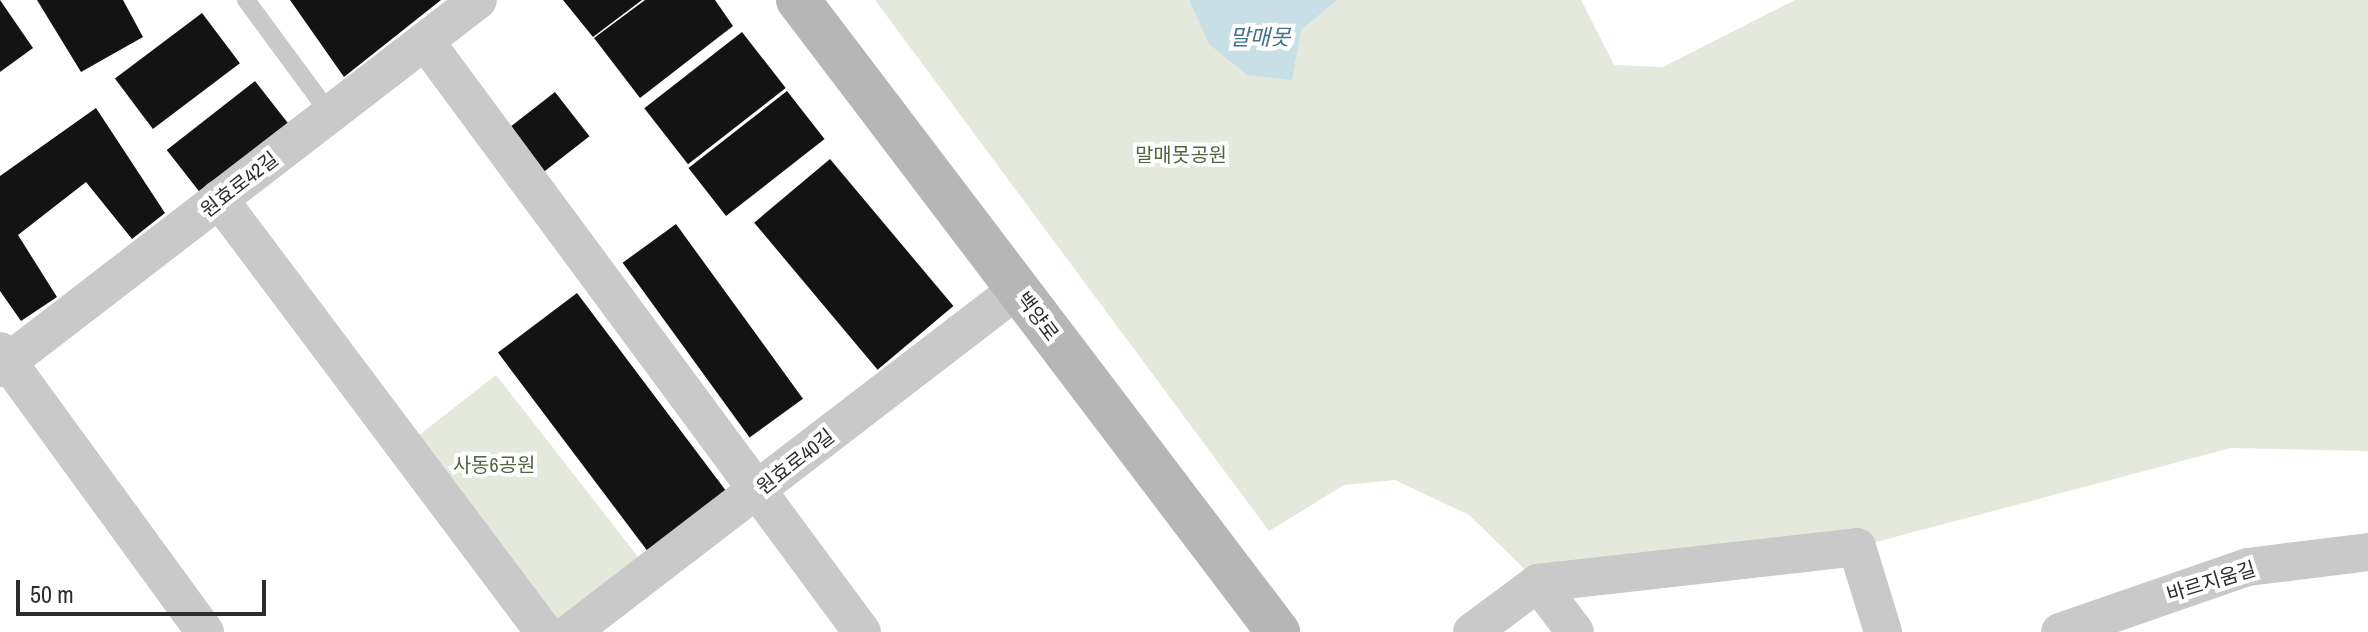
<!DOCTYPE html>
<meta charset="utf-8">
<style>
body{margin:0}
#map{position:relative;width:2368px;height:632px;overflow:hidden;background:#fff;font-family:"Archivo Narrow","Noto Sans KR",sans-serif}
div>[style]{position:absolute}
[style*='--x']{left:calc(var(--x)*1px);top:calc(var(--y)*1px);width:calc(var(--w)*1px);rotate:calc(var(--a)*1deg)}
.green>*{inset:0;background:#e4e9db;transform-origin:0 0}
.water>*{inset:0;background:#c9dfe7}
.building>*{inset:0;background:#131313;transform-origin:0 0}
.lane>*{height:18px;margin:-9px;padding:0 9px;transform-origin:9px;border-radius:9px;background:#c9c9c9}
.street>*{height:38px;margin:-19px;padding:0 19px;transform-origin:19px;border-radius:19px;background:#c9c9c9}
.secondary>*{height:44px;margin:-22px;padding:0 22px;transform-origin:22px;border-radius:22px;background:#b6b6b6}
span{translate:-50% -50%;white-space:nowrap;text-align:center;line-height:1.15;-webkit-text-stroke:8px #fff;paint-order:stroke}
.park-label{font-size:20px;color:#54643e}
.street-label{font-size:20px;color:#2c2c2c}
.water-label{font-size:22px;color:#437386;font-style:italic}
.scale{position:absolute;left:16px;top:580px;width:250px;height:36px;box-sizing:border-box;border:4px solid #2c2c2c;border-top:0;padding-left:10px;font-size:24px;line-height:28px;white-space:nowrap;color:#2c2c2c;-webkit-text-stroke:6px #fff;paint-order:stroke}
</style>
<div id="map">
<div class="green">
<div style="clip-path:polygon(875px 0,1581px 0,1614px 65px,1663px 67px,1795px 0,2368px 0,2368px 451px,2231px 448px,1857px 547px,1538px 582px,1469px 515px,1395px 480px,1344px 485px,1269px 531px)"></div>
<div style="left:496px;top:375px;width:241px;height:113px;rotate:52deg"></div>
</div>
<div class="water">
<div style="clip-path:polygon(1189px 0,1337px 0,1301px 30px,1292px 80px,1247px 75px,1209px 44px)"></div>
</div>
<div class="building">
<div style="clip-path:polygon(0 0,33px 48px,0 72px)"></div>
<div style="clip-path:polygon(37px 0,123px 0,143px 37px,81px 72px)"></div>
<div style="clip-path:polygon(290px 0,441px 0,344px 77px)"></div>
<div style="clip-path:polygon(563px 0,642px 0,593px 37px)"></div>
<div style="clip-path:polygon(645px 0,715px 0,733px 26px,640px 98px,594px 38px)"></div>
<div style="left:202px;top:13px;width:63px;height:109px;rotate:53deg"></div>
<div style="left:742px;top:32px;width:71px;height:124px;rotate:52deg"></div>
<div style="left:255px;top:81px;width:61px;height:112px;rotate:52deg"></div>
<div style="left:787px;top:91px;width:61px;height:125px;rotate:52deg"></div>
<div style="left:555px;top:92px;width:56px;height:59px;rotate:52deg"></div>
<div style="clip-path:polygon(96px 108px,165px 213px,132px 239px,86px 182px,18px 235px,57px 297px,21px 321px,0 291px,0 176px)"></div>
<div style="left:830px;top:159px;width:192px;height:99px;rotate:50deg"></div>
<div style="left:676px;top:224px;width:216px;height:66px;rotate:54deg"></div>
<div style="left:577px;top:293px;width:250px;height:99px;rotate:53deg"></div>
</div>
<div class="lane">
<div style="--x:246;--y:0;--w:142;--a:53.6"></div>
</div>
<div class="street">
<div style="--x:425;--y:41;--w:735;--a:53.52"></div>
<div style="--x:219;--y:199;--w:541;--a:53.11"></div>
<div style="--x:0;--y:351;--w:348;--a:53.9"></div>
<div style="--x:0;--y:368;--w:603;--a:-37.59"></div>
<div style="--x:1538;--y:583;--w:61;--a:52.9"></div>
<div style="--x:571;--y:632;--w:563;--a:-37.5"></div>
<div style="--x:1472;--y:632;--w:82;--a:-36.6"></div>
<div style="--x:1538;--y:583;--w:321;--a:-6.4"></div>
<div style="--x:1857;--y:547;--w:89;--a:73"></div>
<div style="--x:2060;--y:632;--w:199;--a:-19.1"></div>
<div style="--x:2248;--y:567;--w:121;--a:-7.1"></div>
</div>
<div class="secondary">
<div style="--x:798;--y:0;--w:794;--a:52.78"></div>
</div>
<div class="park-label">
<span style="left:1181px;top:154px">말매못공원</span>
<span style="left:494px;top:464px">사동6공원</span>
</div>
<div class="street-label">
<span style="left:239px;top:184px;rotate:-38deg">원효로42길</span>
<span style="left:1038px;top:316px;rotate:53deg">백양로</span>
<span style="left:795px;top:461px;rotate:-38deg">원효로40길</span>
<span style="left:2211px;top:581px;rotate:-17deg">바르지움길</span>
</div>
<div class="water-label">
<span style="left:1260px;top:38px">말매못</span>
</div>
<div class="scale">50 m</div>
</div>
